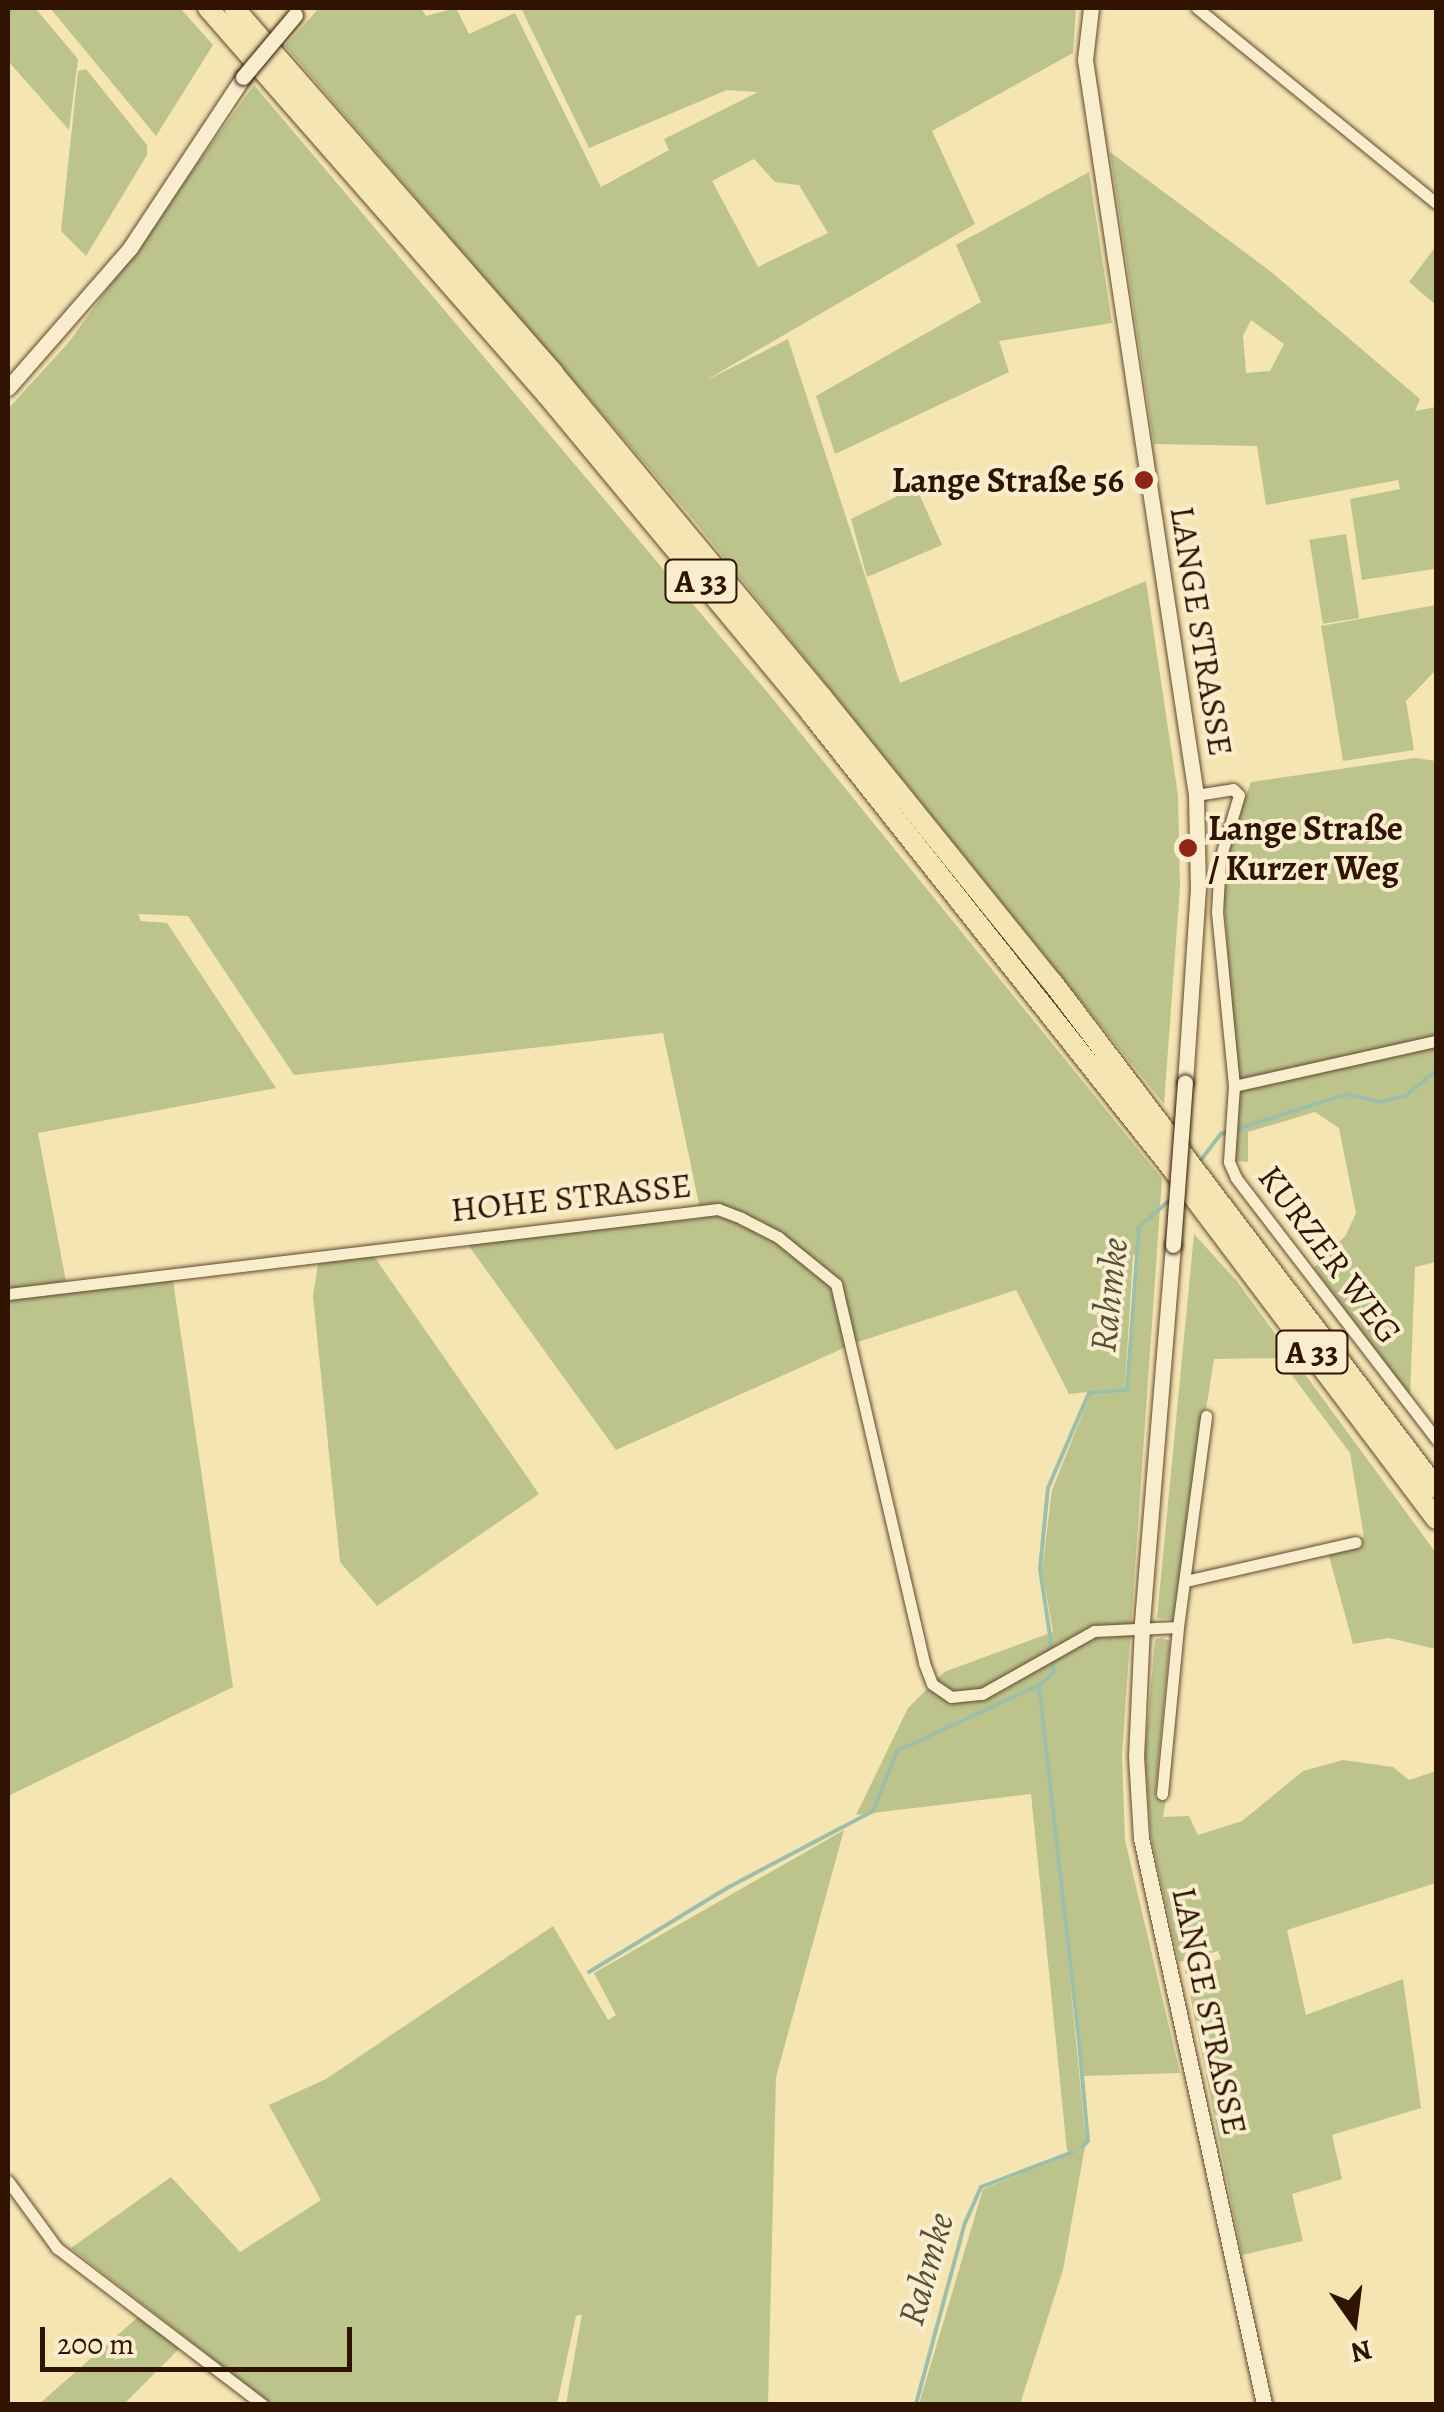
<!DOCTYPE html>
<meta charset="utf-8">
<style>
body{margin:0}
#map{position:relative;width:1444px;height:2412px;overflow:hidden;background:#f5e5b3;font-family:Alegreya,serif}
div>[style]{position:absolute}
[style*='--x']{left:calc(var(--x)*1px);top:calc(var(--y)*1px);width:calc(var(--w)*1px);rotate:calc(var(--a)*1deg)}
.green>*{inset:0;background:#bcc48c;transform-origin:0 0}
.stream>*{height:4px;margin:-2px;padding:0 2px;transform-origin:2px;border-radius:2px;background:#9dbfa9}
.roads{filter:drop-shadow(0 0 2px #61482d) drop-shadow(0 0 2px #61482d)}
.street>*{height:11px;margin:-5.5px;padding:0 5.5px;transform-origin:5.5px;border-radius:5.5px;background:#f8eece}
.secondary>*{height:15px;margin:-7.5px;padding:0 7.5px;transform-origin:7.5px;border-radius:7.5px;background:#f8eece}
.highway>*{height:20px;margin:-10px;padding:0 10px;transform-origin:10px;border-radius:10px;background:#f5e5b3}
.bridges{filter:drop-shadow(0 0 2px #301300) drop-shadow(0 0 2px #301300)}
.secondary-bridge>*{height:15px;margin:-7.5px;padding:0 7.5px;transform-origin:7.5px;border-radius:7.5px;background:#f8eece}
.dots>*{width:28px;height:28px;translate:-50% -50%;box-sizing:border-box;border:5px solid #f8eece;border-radius:50%}
span{translate:-50% -50%;white-space:nowrap;text-align:center;line-height:1.15;-webkit-text-stroke:8px #f8eece;paint-order:stroke}
.shield-label span{padding:2px 8px;background:#f8eece;border:2px solid;border-radius:8px;-webkit-text-stroke-width:0}
.shield-label{font-size:32px;color:#301300;font-weight:700}
.poi-label{font-size:35px;color:#301300;font-weight:700}
.right{translate:-100% -50%;text-align:right}
.left{translate:0 -50%;text-align:left}
.street-label{font-size:35px;color:#301300}
.water-label{font-size:38px;color:#564f3b;font-style:italic}
.frame{position:absolute;inset:0;border:10px solid #301300;pointer-events:none}
.north{position:absolute;left:1304px;top:2272px;width:100px;height:100px;-webkit-text-stroke:8px #f8eece;paint-order:stroke;rotate:166deg;font-size:28px;font-weight:700;line-height:40px;text-align:center;color:#301300}
.north::after{content:'';display:block;margin:auto;width:35px;height:45px;background:#301300;clip-path:polygon(50% 0,100% 100%,50% 72%,0 100%)}
.scale{position:absolute;left:40px;top:2327px;width:312px;height:45px;box-sizing:border-box;border:5px solid #301300;border-top:0;padding-left:12px;font-size:30px;line-height:35px;white-space:nowrap;color:#301300;-webkit-text-stroke:8px #f8eece;paint-order:stroke}
</style>
<div id="map">
<div class="green">
<div style="clip-path:polygon(8px 8px,35px 8px,78px 59px,69px 130px,8px 61px)"></div>
<div style="clip-path:polygon(50px 8px,180px 8px,213px 45px,156px 136px)"></div>
<div style="clip-path:polygon(evenodd,319px 8px,421px 8px,426px 16px,456px 8px,469px 34px,515px 13px,601px 187px,669px 150px,664px 139px,758px 92px,727px 90px,589px 148px,521px 8px,1076px 8px,1073px 53px,932px 131px,975px 224px,703px 382px,788px 339px,900px 683px,1146px 581px,1178px 795px,1180px 887px,1164px 1104px,693px 519px,285px 46px,319px 8px,754px 159px,775px 182px,799px 185px,828px 233px,758px 267px,712px 181px,754px 159px)"></div>
<div style="clip-path:polygon(86px 69px,147px 145px,147px 155px,86px 256px,61px 231px,78px 71px)"></div>
<div style="clip-path:polygon(254px 85px,768px 693px,1162px 1179px,1122px 1755px,1125px 1840px,1180px 2073px,1083px 2076px,1051px 1791px,1086px 2141px,1063px 2270px,1020px 2404px,919px 2404px,983px 2189px,1073px 2153px,1067px 2151px,1031px 1794px,856px 1815px,908px 1708px,944px 1672px,1053px 1632px,1042px 1570px,1052px 1490px,1090px 1395px,1128px 1391px,1139px 1253px,1133px 1255px,1125px 1388px,1069px 1394px,1016px 1290px,855px 1343px,616px 1450px,466px 1242px,702px 1218px,663px 1033px,294px 1075px,188px 916px,138px 914px,141px 921px,167px 923px,276px 1088px,38px 1133px,67px 1287px,172px 1274px,233px 1687px,8px 1796px,8px 409px,69px 342px)"></div>
<div style="clip-path:polygon(evenodd,1110px 152px,1270px 271px,1420px 399px,1415px 411px,1436px 407px,1436px 578px,1434px 569px,1362px 580px,1350px 499px,1400px 489px,1398px 480px,1266px 505px,1257px 446px,1154px 444px,1110px 152px,1251px 320px,1284px 344px,1270px 371px,1246px 373px,1243px 336px,1251px 320px)"></div>
<div style="clip-path:polygon(1089px 172px,1112px 323px,999px 341px,1009px 372px,835px 454px,816px 396px,981px 302px,956px 245px)"></div>
<div style="clip-path:polygon(1436px 246px,1436px 305px,1409px 282px)"></div>
<div style="clip-path:polygon(916px 487px,942px 545px,867px 577px,851px 519px)"></div>
<div style="left:1346px;top:534px;width:85px;height:37px;rotate:81deg"></div>
<div style="clip-path:polygon(1436px 605px,1436px 670px,1406px 701px,1414px 750px,1343px 761px,1321px 626px)"></div>
<div style="clip-path:polygon(1415px 758px,1436px 761px,1436px 1262px,1415px 1267px,1410px 1397px,1314px 1268px,1346px 1235px,1356px 1213px,1339px 1128px,1315px 1112px,1248px 1132px,1248px 1162px,1235px 1161px,1237px 1068px,1221px 865px,1251px 782px)"></div>
<div style="clip-path:polygon(1194px 1234px,1236px 1280px,1436px 1553px,1436px 1649px,1389px 1638px,1353px 1644px,1326px 1545px,1364px 1537px,1350px 1453px,1279px 1358px,1214px 1359px,1173px 1619px,1157px 1618px)"></div>
<div style="clip-path:polygon(371px 1252px,539px 1494px,377px 1606px,340px 1562px,313px 1296px,319px 1258px)"></div>
<div style="clip-path:polygon(1162px 1638px,1170px 1641px,1155px 1797px,1166px 1799px,1163px 1817px,1189px 1816px,1198px 1835px,1242px 1821px,1303px 1771px,1343px 1760px,1393px 1767px,1409px 1780px,1436px 1771px,1436px 1883px,1287px 1930px,1306px 2015px,1403px 1979px,1421px 2108px,1332px 2135px,1342px 2179px,1292px 2194px,1303px 2241px,1242px 2255px,1185px 1970px,1221px 1959px,1218px 1951px,1179px 1962px,1151px 1837px,1145px 1754px,1155px 1639px)"></div>
<div style="clip-path:polygon(844px 1830px,776px 2077px,768px 2404px,566px 2404px,582px 2314px,576px 2316px,557px 2404px,271px 2404px,71px 2248px,171px 2177px,240px 2252px,321px 2200px,269px 2105px,326px 2079px,553px 1926px,608px 2020px,616px 2015px,594px 1973px)"></div>
<div style="clip-path:polygon(138px 2317px,180px 2348px,124px 2404px,39px 2404px)"></div>
</div>
<div class="stream">
<div style="--x:1198;--y:1164;--w:38;--a:-53"></div>
<div style="--x:1221;--y:1134;--w:132;--a:-17.6"></div>
<div style="--x:1347;--y:1094;--w:33;--a:14"></div>
<div style="--x:1379;--y:1102;--w:28;--a:-13"></div>
<div style="--x:1406;--y:1096;--w:40;--a:-41"></div>
<div style="--x:1052;--y:1649;--w:81;--a:-98.5"></div>
<div style="--x:1040;--y:1569;--w:81;--a:-84.4"></div>
<div style="--x:1048;--y:1488;--w:103;--a:-66.7"></div>
<div style="--x:1089;--y:1393;--w:38;--a:-5"></div>
<div style="--x:1127;--y:1390;--w:163;--a:-85.8"></div>
<div style="--x:1139;--y:1227;--w:41;--a:-41.1"></div>
<div style="--x:1053;--y:1659;--w:14;--a:86"></div>
<div style="--x:1054;--y:1673;--w:19;--a:141"></div>
<div style="--x:1039;--y:1685;--w:359;--a:83.6"></div>
<div style="--x:1079;--y:2042;--w:99;--a:84.8"></div>
<div style="--x:1088;--y:2141;--w:8;--a:135"></div>
<div style="--x:589;--y:1972;--w:164;--a:-31.3"></div>
<div style="--x:729;--y:1887;--w:163;--a:-27.8"></div>
<div style="--x:873;--y:1811;--w:65;--a:-68.2"></div>
<div style="--x:897;--y:1751;--w:154;--a:-24.9"></div>
<div style="--x:916;--y:2404;--w:188;--a:-74.9"></div>
<div style="--x:965;--y:2223;--w:39;--a:-66"></div>
<div style="--x:981;--y:2187;--w:98;--a:-20.8"></div>
</div>
<div class="roads">
<div class="street">
<div style="--x:1197;--y:8;--w:308;--a:39.2"></div>
<div style="--x:1196;--y:795;--w:37;--a:-9"></div>
<div style="--x:1233;--y:789;--w:8;--a:45"></div>
<div style="--x:1239;--y:795;--w:67;--a:106.5"></div>
<div style="--x:1220;--y:859;--w:53;--a:93.2"></div>
<div style="--x:1217;--y:912;--w:175;--a:84.4"></div>
<div style="--x:1234;--y:1086;--w:207;--a:-12.6"></div>
<div style="--x:1234;--y:1086;--w:76;--a:93.8"></div>
<div style="--x:1229;--y:1162;--w:17;--a:66"></div>
<div style="--x:1236;--y:1178;--w:329;--a:52.5"></div>
<div style="--x:8;--y:1294;--w:715;--a:-6.83"></div>
<div style="--x:718;--y:1209;--w:25;--a:21"></div>
<div style="--x:741;--y:1218;--w:42;--a:27.2"></div>
<div style="--x:778;--y:1237;--w:75;--a:39"></div>
<div style="--x:836;--y:1284;--w:389;--a:76.9"></div>
<div style="--x:924;--y:1663;--w:22;--a:69"></div>
<div style="--x:932;--y:1684;--w:23;--a:34"></div>
<div style="--x:951;--y:1697;--w:31;--a:-6"></div>
<div style="--x:982;--y:1694;--w:129;--a:-29.4"></div>
<div style="--x:1094;--y:1631;--w:84;--a:-2.7"></div>
<div style="--x:1178;--y:1627;--w:213;--a:-82.4"></div>
<div style="--x:1186;--y:1581;--w:174;--a:-12.9"></div>
<div style="--x:1162;--y:1794;--w:168;--a:-84.5"></div>
<div style="--x:8;--y:2181;--w:83;--a:53.8"></div>
<div style="--x:57;--y:2248;--w:258;--a:37.3"></div>
</div>
<div class="secondary">
<div style="--x:1091;--y:8;--w:52;--a:96.6"></div>
<div style="--x:1085;--y:60;--w:743;--a:81.41"></div>
<div style="--x:1196;--y:795;--w:93;--a:88.8"></div>
<div style="--x:1198;--y:888;--w:194;--a:93.8"></div>
<div style="--x:8;--y:388;--w:186;--a:-48.9"></div>
<div style="--x:130;--y:248;--w:205;--a:-56.5"></div>
<div style="--x:1173;--y:1245;--w:382;--a:94.7"></div>
<div style="--x:1142;--y:1626;--w:130;--a:92.6"></div>
<div style="--x:1136;--y:1756;--w:82;--a:86.5"></div>
<div style="--x:1141;--y:1838;--w:579;--a:77.74"></div>
</div>
<div class="highway">
<div style="--x:208;--y:8;--w:514;--a:48.78"></div>
<div style="--x:547;--y:395;--w:412;--a:50.3"></div>
<div style="--x:810;--y:712;--w:586;--a:51.58"></div>
<div style="--x:1174;--y:1171;--w:436;--a:53"></div>
<div style="--x:234;--y:8;--w:485;--a:48.8"></div>
<div style="--x:553;--y:373;--w:421;--a:50.3"></div>
<div style="--x:822;--y:697;--w:368;--a:51.1"></div>
<div style="--x:1053;--y:983;--w:634;--a:52.82"></div>
</div>
</div>
<div class="bridges">
<div class="secondary-bridge">
<div style="--x:243;--y:77;--w:81;--a:-50"></div>
<div style="--x:1173;--y:1245;--w:163;--a:-85.8"></div>
</div>
</div>
<div class="dots">
<div style="left:1144px;top:480px;background:#8f2418"></div>
<div style="left:1188px;top:848px;background:#8f2418"></div>
</div>
<div class="shield-label">
<span style="left:701px;top:581px">A 33</span>
<span style="left:1312px;top:1352px">A 33</span>
</div>
<div class="poi-label">
<span class="right" style="left:1124px;top:480px">Lange Straße 56</span>
<span class="left" style="left:1208px;top:848px">Lange Straße<br>/ Kurzer Weg</span>
</div>
<div class="street-label">
<span style="left:1202px;top:631px;rotate:81deg">LANGE STRASSE</span>
<span style="left:571px;top:1197px;rotate:-6deg">HOHE STRASSE</span>
<span style="left:1330px;top:1254px;rotate:53deg">KURZER WEG</span>
<span style="left:1210px;top:2011px;rotate:78deg">LANGE STRASSE</span>
</div>
<div class="water-label">
<span style="left:1109px;top:1295px;rotate:-84deg">Rahmke</span>
<span style="left:926px;top:2269px;rotate:-74deg">Rahmke</span>
</div>
<div class="frame"></div>
<div class="north">N</div>
<div class="scale">200 m</div>
</div>
